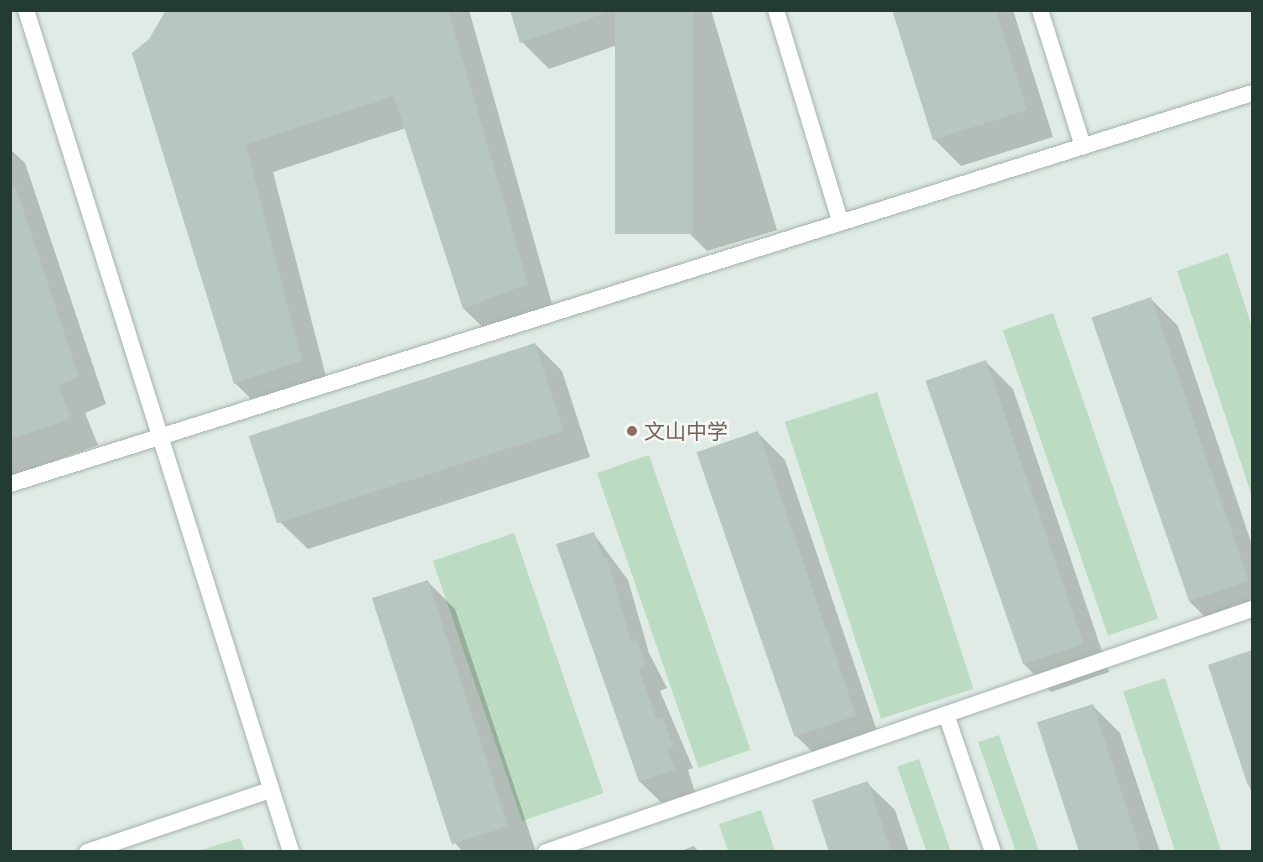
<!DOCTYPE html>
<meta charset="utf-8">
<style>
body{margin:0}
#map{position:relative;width:1263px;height:862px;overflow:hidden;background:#e1ebe6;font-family:Manrope,"Noto Sans SC",sans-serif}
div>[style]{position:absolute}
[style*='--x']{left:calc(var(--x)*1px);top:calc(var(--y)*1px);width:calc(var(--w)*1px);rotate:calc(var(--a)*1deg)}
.green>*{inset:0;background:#bbdbc2;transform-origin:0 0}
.shadow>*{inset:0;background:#0003}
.building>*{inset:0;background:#b7c6bf;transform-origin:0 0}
.roads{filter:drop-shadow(0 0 2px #a4b3ad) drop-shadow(0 0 2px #a4b3ad)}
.service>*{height:16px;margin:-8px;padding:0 8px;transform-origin:8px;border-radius:8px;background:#fff}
.dots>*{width:16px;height:16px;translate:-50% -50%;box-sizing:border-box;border:3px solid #f2f8f4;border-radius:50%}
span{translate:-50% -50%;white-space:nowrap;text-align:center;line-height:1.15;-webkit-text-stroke:5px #f2f8f4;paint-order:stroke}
.education-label{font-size:21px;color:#785e54}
.left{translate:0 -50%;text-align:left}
.frame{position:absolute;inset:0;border:12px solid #223b33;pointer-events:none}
</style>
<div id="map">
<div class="green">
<div style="clip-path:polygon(1228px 253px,1252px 327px,1252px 496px,1177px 271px)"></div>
<div style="left:1053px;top:313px;width:323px;height:53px;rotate:71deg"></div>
<div style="left:877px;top:392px;width:312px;height:97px;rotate:72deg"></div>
<div style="left:649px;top:455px;width:312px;height:55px;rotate:71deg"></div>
<div style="left:514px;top:533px;width:275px;height:86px;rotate:71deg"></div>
<div style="left:1165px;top:678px;width:182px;height:44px;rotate:72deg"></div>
<div style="left:999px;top:735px;width:123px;height:22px;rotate:71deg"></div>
<div style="left:919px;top:759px;width:97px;height:23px;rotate:71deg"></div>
<div style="clip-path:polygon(761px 810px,775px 851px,728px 851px,719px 824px)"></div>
<div style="clip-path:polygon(240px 838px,245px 851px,198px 851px)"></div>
</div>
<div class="shadow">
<div style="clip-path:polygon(166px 10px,469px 10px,554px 311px,492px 336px,464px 309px,406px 128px,273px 172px,329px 388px,262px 410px,235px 383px,151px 40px)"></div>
<div style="clip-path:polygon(511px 10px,711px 10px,777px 230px,707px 251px,680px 224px,626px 42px,549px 69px,522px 42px)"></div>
<div style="clip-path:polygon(893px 10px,1013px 10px,1053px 137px,961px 166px,934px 139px)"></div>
<div style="clip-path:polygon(10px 149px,25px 163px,106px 404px,85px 413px,98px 445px,10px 477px)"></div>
<div style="clip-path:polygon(1151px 299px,1178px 326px,1252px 545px,1252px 616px,1216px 628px,1189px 601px)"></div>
<div style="clip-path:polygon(535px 344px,562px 371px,590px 457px,308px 549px,280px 522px)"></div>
<div style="clip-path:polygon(986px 362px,1013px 389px,1109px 672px,1051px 692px,1024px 664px)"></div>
<div style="clip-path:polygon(758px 433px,785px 460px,881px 743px,823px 762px,795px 735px)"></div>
<div style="clip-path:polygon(593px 533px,628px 580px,649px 653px,667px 688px,660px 691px,693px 768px,688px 770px,695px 792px,662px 803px,640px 782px)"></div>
<div style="clip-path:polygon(428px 582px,455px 609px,536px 852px,463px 852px,456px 844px)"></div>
<div style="clip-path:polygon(1252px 652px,1252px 794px,1210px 666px)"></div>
<div style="clip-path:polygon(1093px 706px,1120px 733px,1160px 852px,1082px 852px)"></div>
<div style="clip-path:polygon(867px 783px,895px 810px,909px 852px,831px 852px)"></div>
<div style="clip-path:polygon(694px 846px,699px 852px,678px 852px)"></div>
</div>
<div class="building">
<div style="clip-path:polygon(166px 10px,448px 10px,528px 284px,463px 309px,394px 96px,246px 145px,302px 361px,234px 384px,132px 53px,149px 39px)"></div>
<div style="clip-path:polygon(510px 10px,602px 10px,603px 14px,520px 43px)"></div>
<div style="left:615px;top:10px;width:78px;height:224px"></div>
<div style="clip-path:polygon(892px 10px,996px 10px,1027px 110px,933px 140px)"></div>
<div style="clip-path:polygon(15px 185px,79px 377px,59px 385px,71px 418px,10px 440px,10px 186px)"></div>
<div style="left:1151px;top:297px;width:300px;height:63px;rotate:71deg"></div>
<div style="left:535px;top:343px;width:92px;height:301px;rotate:72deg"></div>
<div style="left:986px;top:360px;width:300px;height:64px;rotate:71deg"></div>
<div style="left:758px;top:431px;width:301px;height:65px;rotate:71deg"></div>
<div style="clip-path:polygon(594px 532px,603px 558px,607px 557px,631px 641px,637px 639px,646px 667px,639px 669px,657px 720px,663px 718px,673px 747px,667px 749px,675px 770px,639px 782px,556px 544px)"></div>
<div style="left:428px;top:580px;width:259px;height:59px;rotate:72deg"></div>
<div style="clip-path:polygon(1252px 650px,1252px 785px,1248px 786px,1208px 665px)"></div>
<div style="left:1093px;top:704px;width:156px;height:59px;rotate:72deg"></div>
<div style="clip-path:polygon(868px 781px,891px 852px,829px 852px,812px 800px)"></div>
</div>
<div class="roads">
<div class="service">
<div style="--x:26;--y:10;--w:883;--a:72.53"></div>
<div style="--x:776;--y:10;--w:220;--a:73.1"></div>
<div style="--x:1040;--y:10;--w:143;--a:72.5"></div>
<div style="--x:10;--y:484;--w:1302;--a:-17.47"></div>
<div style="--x:946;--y:714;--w:146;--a:71.2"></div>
<div style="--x:87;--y:852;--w:193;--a:-18.7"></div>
<div style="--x:546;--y:852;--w:747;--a:-18.99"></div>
</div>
</div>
<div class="dots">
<div style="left:632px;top:431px;background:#8d6e63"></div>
</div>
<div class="education-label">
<span class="left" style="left:644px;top:431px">文山中学</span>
</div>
<div class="frame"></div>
</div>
